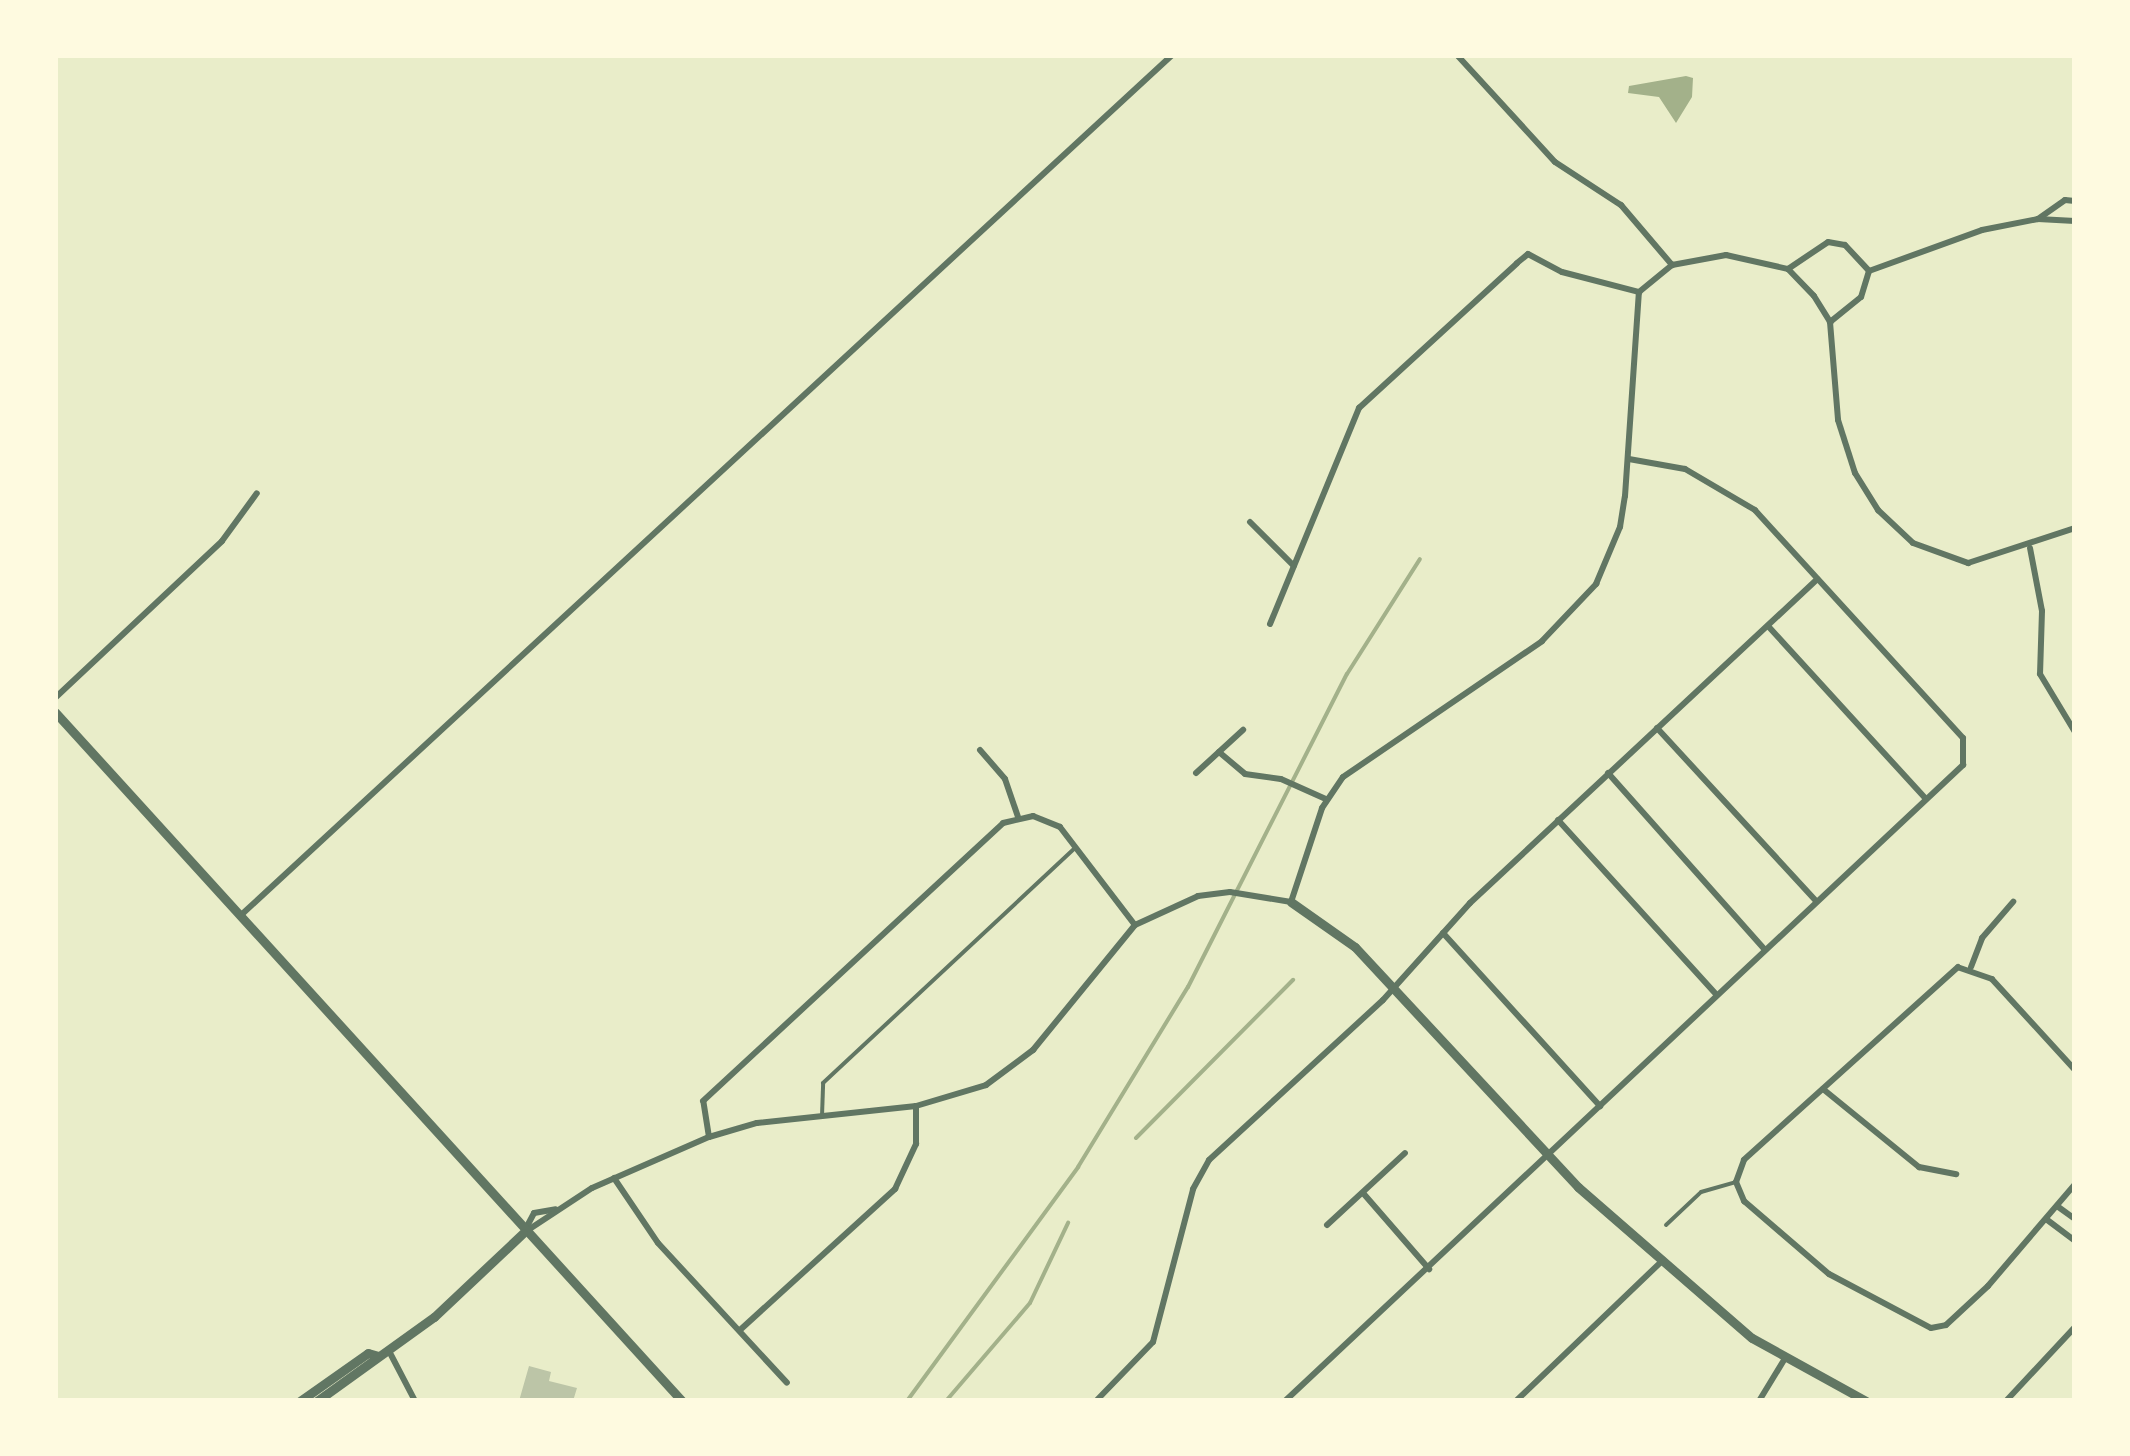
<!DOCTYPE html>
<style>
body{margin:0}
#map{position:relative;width:2130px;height:1456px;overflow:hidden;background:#e9edc9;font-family:"Work Sans",sans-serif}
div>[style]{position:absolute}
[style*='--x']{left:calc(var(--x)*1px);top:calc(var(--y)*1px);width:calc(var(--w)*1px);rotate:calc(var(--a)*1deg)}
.water>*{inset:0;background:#a3b18a}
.stream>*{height:4px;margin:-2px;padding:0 2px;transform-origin:2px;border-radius:2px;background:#a3b18a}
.building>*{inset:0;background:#bcc5a7}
.service>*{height:4px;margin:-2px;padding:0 2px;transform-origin:2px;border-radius:2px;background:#617663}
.minor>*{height:6px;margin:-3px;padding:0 3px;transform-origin:3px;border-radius:3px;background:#617663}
.tertiary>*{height:9px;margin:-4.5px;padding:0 4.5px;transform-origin:4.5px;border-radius:4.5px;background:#617663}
span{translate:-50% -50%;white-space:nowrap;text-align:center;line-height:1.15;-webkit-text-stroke:10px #fefae0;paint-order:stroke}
.frame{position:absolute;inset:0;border:58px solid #fefae0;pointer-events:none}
</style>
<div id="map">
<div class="water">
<div style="clip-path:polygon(1686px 76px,1693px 78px,1692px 97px,1676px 123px,1659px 97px,1628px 93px,1629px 86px)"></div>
</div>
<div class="stream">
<div style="--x:1136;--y:1138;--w:223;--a:-45.2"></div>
<div style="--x:907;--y:1401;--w:290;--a:-53.8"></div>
<div style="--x:1078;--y:1167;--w:211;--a:-58.6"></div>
<div style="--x:1188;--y:987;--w:351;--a:-63.1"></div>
<div style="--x:1347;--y:674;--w:136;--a:-57.6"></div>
<div style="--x:946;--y:1401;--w:129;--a:-49.4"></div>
<div style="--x:1030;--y:1303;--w:89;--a:-64.6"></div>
</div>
<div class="building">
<div style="clip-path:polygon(529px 1366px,551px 1372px,549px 1381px,577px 1388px,573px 1401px,519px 1401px)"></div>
</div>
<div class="service">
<div style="--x:822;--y:1116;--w:33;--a:-88"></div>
<div style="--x:823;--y:1083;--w:343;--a:-43"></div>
<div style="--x:1666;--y:1225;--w:48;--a:-43.3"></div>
<div style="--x:1701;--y:1192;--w:36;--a:-16"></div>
</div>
<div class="minor">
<div style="--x:1457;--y:55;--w:145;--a:47.5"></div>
<div style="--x:1555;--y:162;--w:79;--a:33.1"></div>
<div style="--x:1621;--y:205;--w:79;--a:49.6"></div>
<div style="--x:2038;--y:219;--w:33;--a:-35"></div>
<div style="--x:2065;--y:200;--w:10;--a:6"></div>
<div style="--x:1788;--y:269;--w:48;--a:-34"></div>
<div style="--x:1828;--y:242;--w:17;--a:10"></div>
<div style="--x:1845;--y:245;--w:35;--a:47"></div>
<div style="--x:1869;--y:271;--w:27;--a:107"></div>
<div style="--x:1861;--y:297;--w:40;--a:141"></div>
<div style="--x:1869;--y:271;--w:120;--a:-19.9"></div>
<div style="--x:1982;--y:230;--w:57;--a:-11.1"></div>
<div style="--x:2038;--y:219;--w:37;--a:3"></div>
<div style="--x:1250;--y:522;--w:62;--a:45"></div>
<div style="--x:2030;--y:548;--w:64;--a:79.2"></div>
<div style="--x:2042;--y:611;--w:63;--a:91.8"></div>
<div style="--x:2040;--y:674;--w:68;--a:58.9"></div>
<div style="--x:1270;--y:624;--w:234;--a:-67.6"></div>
<div style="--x:1359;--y:408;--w:214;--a:-42.5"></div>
<div style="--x:1517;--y:263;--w:14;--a:-39"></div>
<div style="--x:1528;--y:254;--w:38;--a:28"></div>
<div style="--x:1562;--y:272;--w:80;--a:14.6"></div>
<div style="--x:1768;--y:626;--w:233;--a:47.6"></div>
<div style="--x:55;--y:698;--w:229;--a:-43.2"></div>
<div style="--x:222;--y:541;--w:59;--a:-53.9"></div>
<div style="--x:1657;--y:728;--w:235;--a:47.4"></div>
<div style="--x:980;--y:750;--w:38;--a:49"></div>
<div style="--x:1005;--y:779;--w:40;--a:71.1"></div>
<div style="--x:1219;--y:752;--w:34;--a:40"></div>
<div style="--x:1245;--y:774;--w:36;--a:8"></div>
<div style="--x:1281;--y:779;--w:49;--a:24"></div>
<div style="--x:1196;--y:773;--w:64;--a:-42.5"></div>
<div style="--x:1608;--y:773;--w:235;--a:48.4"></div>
<div style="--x:1558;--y:820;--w:235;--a:47.8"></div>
<div style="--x:240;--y:916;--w:1269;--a:-42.73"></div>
<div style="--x:1443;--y:933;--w:234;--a:47.8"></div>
<div style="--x:1971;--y:967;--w:31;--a:-69"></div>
<div style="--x:1982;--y:938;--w:48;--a:-49.3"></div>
<div style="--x:2075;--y:1070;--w:123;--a:-132.4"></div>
<div style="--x:1992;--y:979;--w:36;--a:-161"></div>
<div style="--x:1958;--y:967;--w:288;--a:138"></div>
<div style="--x:1744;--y:1160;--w:23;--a:110"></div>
<div style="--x:1736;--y:1182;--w:21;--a:67"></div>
<div style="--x:1744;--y:1201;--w:112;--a:40.7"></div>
<div style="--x:1829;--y:1274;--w:115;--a:27.9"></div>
<div style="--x:1931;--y:1328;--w:15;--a:-11"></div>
<div style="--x:1946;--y:1325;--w:57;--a:-42.9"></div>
<div style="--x:1988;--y:1286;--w:134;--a:-49.5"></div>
<div style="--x:1823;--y:1089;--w:124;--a:39.1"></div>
<div style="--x:1919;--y:1167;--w:38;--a:11"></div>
<div style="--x:709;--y:1137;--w:36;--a:-99"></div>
<div style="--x:703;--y:1101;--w:409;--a:-42.8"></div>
<div style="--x:1003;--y:823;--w:31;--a:-13"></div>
<div style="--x:1033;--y:816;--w:29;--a:22"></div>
<div style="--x:1060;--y:827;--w:123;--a:52.6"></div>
<div style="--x:614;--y:1178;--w:78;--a:55.9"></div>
<div style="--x:658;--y:1243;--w:190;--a:47.3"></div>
<div style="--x:1363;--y:1193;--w:101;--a:49"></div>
<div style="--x:2057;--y:1206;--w:22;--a:36"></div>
<div style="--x:2046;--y:1219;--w:36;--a:37"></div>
<div style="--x:1327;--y:1225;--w:106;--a:-42.7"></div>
<div style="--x:525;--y:1230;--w:19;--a:-62"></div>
<div style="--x:534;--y:1213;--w:22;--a:-10"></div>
<div style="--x:525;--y:1232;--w:80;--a:-33.3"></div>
<div style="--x:592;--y:1188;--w:128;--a:-23.6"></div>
<div style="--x:709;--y:1137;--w:50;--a:-16.3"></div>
<div style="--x:757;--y:1123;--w:160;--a:-6.1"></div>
<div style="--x:916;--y:1106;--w:73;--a:-16.7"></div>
<div style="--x:986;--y:1085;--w:59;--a:-36.7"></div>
<div style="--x:1033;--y:1050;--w:161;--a:-50.8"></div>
<div style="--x:1135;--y:925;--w:69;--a:-24.7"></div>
<div style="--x:1198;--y:896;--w:32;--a:-7"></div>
<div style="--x:1230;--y:892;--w:62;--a:9.3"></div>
<div style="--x:1291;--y:902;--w:99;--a:-71.7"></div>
<div style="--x:1322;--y:808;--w:37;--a:-56"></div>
<div style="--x:1343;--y:777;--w:241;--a:-34.3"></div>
<div style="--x:1542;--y:641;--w:79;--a:-46.5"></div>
<div style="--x:1596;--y:584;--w:62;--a:-67.2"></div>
<div style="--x:1620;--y:527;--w:31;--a:-81"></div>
<div style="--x:1625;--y:496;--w:204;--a:-86.1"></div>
<div style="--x:1639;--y:292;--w:43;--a:-39.3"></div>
<div style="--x:1672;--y:265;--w:55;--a:-10.5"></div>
<div style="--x:1726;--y:255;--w:64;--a:12.7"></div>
<div style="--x:1788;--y:269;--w:37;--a:46"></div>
<div style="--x:1814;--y:296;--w:31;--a:58"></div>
<div style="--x:1830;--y:322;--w:98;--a:85.3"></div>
<div style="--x:1838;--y:420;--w:56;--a:72.2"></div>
<div style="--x:1855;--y:473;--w:44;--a:58.1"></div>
<div style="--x:1878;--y:510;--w:48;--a:43.3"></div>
<div style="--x:1913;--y:543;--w:59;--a:20"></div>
<div style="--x:1968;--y:563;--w:113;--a:-18.1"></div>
<div style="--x:740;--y:1330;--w:210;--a:-42.3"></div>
<div style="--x:895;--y:1189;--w:50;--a:-65"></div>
<div style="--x:916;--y:1144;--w:38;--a:-90"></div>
<div style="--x:389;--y:1351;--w:56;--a:62.5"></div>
<div style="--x:1096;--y:1401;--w:82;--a:-46"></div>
<div style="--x:1153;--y:1342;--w:158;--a:-75.3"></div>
<div style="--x:1193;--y:1189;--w:33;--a:-61"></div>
<div style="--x:1209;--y:1160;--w:236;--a:-42.6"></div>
<div style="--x:1383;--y:1000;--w:130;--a:-48.1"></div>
<div style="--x:1470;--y:903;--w:475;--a:-43"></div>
<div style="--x:1285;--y:1401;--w:930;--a:-43.17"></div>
<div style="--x:1963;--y:765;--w:27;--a:-90"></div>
<div style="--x:1963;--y:738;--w:309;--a:-132.4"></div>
<div style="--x:1755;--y:510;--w:81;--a:-149.6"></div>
<div style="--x:1685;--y:469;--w:57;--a:-169.9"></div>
<div style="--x:1516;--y:1401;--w:204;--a:-43.8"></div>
<div style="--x:1759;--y:1401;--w:48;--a:-58.6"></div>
<div style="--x:2006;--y:1401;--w:101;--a:-47"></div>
</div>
<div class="tertiary">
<div style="--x:55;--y:712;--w:932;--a:47.7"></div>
<div style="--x:1291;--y:902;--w:78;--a:35.1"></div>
<div style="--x:1355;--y:947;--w:328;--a:47.1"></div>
<div style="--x:1578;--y:1187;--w:230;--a:41"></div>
<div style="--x:1752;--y:1338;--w:130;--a:28.9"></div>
<div style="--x:300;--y:1401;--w:83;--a:-35.2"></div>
<div style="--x:368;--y:1353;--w:10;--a:17"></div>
<div style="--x:317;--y:1401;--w:144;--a:-35.7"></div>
<div style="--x:434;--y:1317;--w:122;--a:-43.3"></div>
</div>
<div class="frame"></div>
</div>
